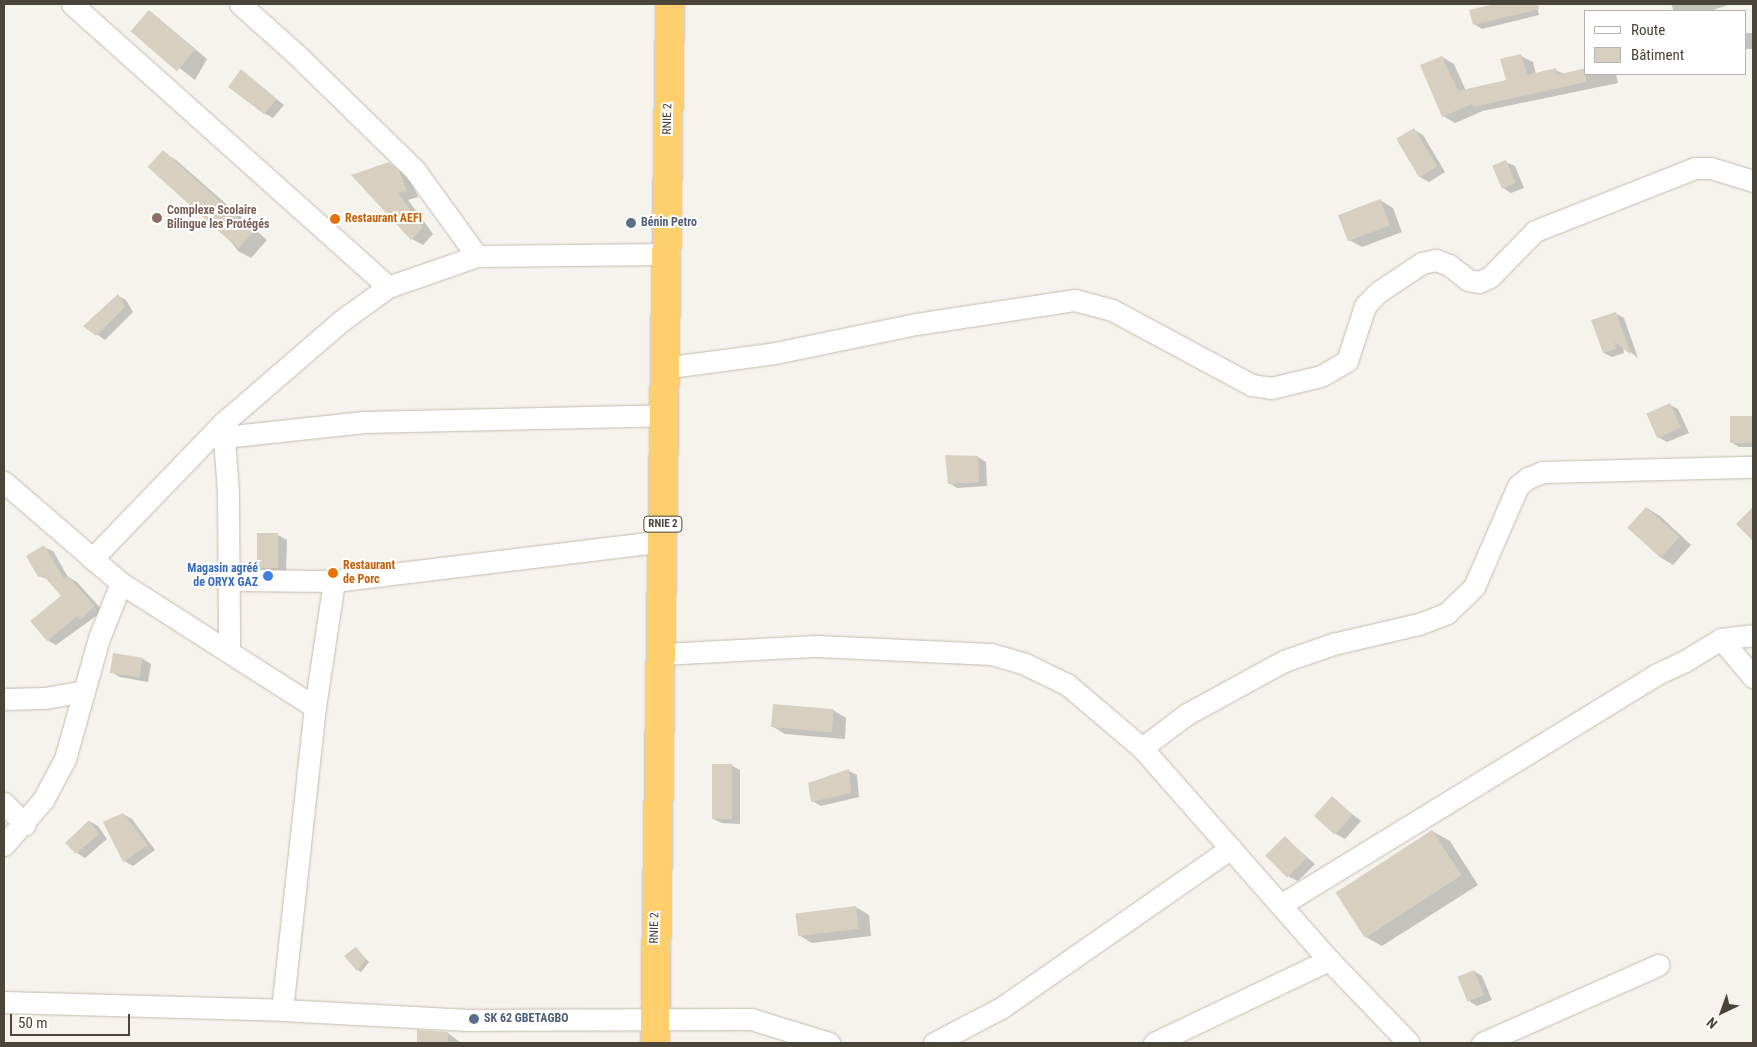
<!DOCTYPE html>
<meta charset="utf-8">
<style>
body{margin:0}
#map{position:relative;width:1757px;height:1047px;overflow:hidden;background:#f6f3ec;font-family:"Roboto Condensed",sans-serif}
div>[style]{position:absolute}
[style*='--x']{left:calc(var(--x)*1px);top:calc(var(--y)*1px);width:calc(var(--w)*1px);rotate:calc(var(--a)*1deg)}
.shadow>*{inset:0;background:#0003;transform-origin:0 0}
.building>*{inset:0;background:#d8cfc1;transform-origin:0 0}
.roads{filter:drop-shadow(0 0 1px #c2bbae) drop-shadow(0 0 1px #c2bbae)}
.minor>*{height:21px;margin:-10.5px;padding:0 10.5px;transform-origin:10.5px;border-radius:10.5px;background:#fff}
.highway>*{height:28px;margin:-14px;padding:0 14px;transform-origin:14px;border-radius:14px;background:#ffcf6e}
.dots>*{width:14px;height:14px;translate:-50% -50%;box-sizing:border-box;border:2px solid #fff;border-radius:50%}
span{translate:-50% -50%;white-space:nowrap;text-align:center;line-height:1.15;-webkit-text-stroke:4px #fff;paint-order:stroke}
.shield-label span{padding:1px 4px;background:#fff;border:1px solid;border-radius:4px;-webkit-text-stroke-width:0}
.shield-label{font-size:11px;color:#4b4439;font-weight:700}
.street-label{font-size:12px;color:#4b4439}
.education-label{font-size:12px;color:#785e54;font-weight:700}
.left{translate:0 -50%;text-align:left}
.food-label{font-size:12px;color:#c56008;font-weight:700}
.service-label{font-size:12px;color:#4e5e75;font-weight:700}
.shop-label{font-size:12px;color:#366cbe;font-weight:700}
.right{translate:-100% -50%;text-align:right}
.frame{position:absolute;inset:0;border:5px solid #4b4439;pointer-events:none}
.legend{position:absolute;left:1584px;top:10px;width:162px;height:65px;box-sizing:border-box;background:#fff;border:1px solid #b7b4b0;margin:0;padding:6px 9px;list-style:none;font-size:15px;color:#4b4439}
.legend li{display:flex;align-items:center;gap:10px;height:25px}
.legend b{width:25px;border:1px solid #b7b4b0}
.north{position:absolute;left:1697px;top:987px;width:50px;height:50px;-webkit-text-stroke:4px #fff;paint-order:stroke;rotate:222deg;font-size:14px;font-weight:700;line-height:20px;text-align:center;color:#4b4439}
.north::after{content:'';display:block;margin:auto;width:18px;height:22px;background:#4b4439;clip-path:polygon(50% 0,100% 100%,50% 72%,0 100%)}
.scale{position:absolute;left:10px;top:1014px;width:120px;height:22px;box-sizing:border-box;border:2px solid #4b4439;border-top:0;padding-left:6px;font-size:15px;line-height:18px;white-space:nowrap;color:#4b4439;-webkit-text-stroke:4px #fff;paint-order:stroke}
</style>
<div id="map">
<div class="shadow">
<div style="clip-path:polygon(1500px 4px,1536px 4px,1539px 15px,1482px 29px,1474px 24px,1471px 11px)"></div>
<div style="clip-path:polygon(1671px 4px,1731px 4px,1710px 11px,1674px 11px)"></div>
<div style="clip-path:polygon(150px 11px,207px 59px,195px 80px,133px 32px)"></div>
<div style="left:1753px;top:33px;width:16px;height:7px;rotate:90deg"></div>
<div style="clip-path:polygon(1521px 56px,1533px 62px,1536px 74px,1555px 70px,1564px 74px,1616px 74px,1618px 83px,1483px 111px,1455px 123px,1443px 116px,1442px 57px,1454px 64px,1466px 91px,1507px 81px)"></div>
<div style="clip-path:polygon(241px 71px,284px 105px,273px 118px,264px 113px)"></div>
<div style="clip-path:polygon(1414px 130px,1423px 135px,1445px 172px,1429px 182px,1420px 177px)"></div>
<div style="clip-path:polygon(163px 152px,176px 160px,267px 240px,251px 258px,238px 251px)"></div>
<div style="clip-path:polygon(1506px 162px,1515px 166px,1524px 188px,1511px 193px,1503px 188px)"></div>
<div style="clip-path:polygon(389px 163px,411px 180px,418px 197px,408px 200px,433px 234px,423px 245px,412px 239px,353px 175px)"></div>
<div style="clip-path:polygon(1380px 200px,1393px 208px,1402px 232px,1362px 247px,1349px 240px)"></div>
<div style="clip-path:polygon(118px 296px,126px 300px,133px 312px,105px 340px,85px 326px)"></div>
<div style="clip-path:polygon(1615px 313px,1624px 318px,1638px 358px,1623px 346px,1624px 353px,1612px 357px,1604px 353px)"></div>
<div style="clip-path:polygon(1670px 405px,1678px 409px,1689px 433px,1667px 442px,1658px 437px)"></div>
<div style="clip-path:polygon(1731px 417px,1753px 418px,1753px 447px,1739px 447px,1731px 442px)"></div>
<div style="clip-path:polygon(978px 457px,986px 462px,987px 486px,957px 488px,949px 483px)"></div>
<div style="clip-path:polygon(1647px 508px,1660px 516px,1691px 545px,1673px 565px,1660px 557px,1628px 527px)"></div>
<div style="clip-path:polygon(258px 534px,278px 535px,287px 540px,286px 572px,267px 572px,258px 567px)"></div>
<div style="clip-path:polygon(44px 547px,53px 551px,68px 577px,77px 582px,103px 611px,56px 645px,47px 640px,62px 597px,49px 580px,39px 576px)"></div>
<div style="clip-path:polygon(114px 654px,143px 659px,151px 664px,148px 682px,120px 677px,111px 672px)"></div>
<div style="clip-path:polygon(833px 710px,846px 718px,845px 739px,785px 734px,772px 726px)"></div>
<div style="clip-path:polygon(731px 765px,740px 770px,740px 824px,722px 823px,713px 819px)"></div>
<div style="clip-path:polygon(849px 771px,857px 775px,859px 797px,821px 806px,812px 801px)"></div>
<div style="clip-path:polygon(1332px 798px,1361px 821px,1345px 839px,1336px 834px)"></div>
<div style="clip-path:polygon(123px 814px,132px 819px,155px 850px,133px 866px,124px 861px)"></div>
<div style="clip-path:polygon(89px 821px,98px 826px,107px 839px,85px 858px,77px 853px)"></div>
<div style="clip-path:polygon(1432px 831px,1450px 841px,1478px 885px,1382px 946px,1364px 936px)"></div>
<div style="clip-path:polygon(1285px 838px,1315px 864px,1298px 881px,1289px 877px)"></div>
<div style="clip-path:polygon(856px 907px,869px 915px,871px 936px,812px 943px,799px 935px)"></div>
<div style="clip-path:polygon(356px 949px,369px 962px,361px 972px,358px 970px)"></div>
<div style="clip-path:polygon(1474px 971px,1482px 976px,1492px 1000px,1477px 1006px,1469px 1001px)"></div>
<div style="clip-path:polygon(419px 1031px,448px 1033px,461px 1043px,419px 1043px)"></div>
</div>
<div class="building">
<div style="clip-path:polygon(1495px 4px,1538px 4px,1539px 9px,1473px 25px,1469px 10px)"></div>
<div style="left:149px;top:10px;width:61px;height:28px;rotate:41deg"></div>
<div style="clip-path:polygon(1521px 54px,1527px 75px,1556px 68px,1557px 75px,1586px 68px,1586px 82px,1473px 107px,1472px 104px,1442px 117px,1420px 65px,1442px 56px,1458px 91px,1506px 80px,1500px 59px)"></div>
<div style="clip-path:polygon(241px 69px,277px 99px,264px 114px,228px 87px)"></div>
<div style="left:1414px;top:128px;width:45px;height:21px;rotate:59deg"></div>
<div style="left:163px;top:150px;width:122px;height:23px;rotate:42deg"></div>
<div style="left:1506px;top:160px;width:25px;height:15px;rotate:67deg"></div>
<div style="clip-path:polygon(389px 162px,400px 173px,407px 191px,398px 193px,423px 227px,411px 240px,351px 175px)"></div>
<div style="left:1380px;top:199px;width:28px;height:45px;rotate:69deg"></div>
<div style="clip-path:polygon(118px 294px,125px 307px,96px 336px,83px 326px)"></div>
<div style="clip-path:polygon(1616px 312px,1631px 355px,1615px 342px,1616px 349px,1603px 353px,1591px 320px)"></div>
<div style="left:1670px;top:403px;width:27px;height:26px;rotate:66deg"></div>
<div style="left:1730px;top:416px;width:23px;height:27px"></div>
<div style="clip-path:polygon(945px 455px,978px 456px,979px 482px,948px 484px)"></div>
<div style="left:1646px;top:507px;width:45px;height:28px;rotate:42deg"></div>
<div style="clip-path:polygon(1753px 507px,1753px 541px,1736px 524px)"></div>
<div style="left:257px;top:533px;width:21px;height:35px"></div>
<div style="clip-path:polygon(44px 545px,64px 579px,68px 576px,95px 606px,80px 620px,77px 616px,47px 641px,30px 621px,61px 596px,43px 575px,38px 577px,26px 556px)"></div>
<div style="left:113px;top:653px;width:30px;height:20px;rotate:9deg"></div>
<div style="left:773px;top:704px;width:61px;height:23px;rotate:5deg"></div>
<div style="left:712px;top:764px;width:20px;height:55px"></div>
<div style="clip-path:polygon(849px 769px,851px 793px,811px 802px,808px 783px)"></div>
<div style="left:1332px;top:796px;width:28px;height:27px;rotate:42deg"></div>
<div style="clip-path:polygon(123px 813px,148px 845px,123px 862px,103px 822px)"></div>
<div style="clip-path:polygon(89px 820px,99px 834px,76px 854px,65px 843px)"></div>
<div style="left:1432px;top:830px;width:54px;height:115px;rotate:57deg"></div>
<div style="left:1285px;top:836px;width:31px;height:28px;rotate:45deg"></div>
<div style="left:856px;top:906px;width:23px;height:61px;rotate:83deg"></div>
<div style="clip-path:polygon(356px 947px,366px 959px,357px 971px,344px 956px)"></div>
<div style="left:1474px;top:970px;width:27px;height:18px;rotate:68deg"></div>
<div style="clip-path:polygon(417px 1030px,448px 1032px,448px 1043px,417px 1043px)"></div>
</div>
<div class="roads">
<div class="minor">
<div style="--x:72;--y:4;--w:424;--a:41.8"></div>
<div style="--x:240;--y:4;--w:75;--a:41.8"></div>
<div style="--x:296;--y:54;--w:165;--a:44.3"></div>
<div style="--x:414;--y:169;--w:107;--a:54.1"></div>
<div style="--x:663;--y:368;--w:113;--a:-7.6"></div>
<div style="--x:775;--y:353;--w:144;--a:-11.6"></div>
<div style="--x:916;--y:324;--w:161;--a:-8.6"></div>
<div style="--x:1075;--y:300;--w:38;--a:15"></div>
<div style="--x:1112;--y:310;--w:159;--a:28.2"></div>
<div style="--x:1252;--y:385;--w:19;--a:9"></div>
<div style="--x:1271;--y:388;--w:51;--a:-13.5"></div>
<div style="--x:1321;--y:376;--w:30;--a:-30"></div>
<div style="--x:1347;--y:361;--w:58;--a:-71.9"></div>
<div style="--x:1365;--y:306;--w:18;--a:-47"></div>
<div style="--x:1377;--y:293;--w:54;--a:-33.7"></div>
<div style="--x:1422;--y:263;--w:14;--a:-12"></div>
<div style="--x:1436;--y:260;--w:14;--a:21"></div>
<div style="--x:1449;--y:265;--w:24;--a:38"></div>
<div style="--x:1468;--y:280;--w:11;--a:10"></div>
<div style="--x:1479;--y:282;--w:12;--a:-24"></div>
<div style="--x:1490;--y:277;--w:64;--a:-45.6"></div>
<div style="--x:1535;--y:231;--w:172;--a:-21.5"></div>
<div style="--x:1695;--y:168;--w:16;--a:0"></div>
<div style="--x:1711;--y:168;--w:44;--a:17.2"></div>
<div style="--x:223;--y:423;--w:69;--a:85.9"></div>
<div style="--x:228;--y:492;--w:159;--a:89.6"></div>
<div style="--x:224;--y:437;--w:141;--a:-6.1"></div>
<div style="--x:364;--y:422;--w:300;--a:-1.3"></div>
<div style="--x:4;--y:482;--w:155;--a:40.8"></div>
<div style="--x:121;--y:583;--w:230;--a:32.6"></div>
<div style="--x:92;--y:559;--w:189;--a:-46.1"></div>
<div style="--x:223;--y:423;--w:156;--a:-40.8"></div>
<div style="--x:341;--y:321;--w:58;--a:-35.9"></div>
<div style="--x:388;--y:287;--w:94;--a:-19.2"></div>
<div style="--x:477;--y:256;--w:188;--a:-0.6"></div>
<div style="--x:229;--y:580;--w:105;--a:0.5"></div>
<div style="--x:334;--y:581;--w:331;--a:-6.9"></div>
<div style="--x:1721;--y:639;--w:50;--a:49.9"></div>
<div style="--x:662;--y:654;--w:155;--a:-3"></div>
<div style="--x:817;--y:646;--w:174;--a:2.6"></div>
<div style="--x:991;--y:654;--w:35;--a:16"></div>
<div style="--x:1025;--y:664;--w:48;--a:26"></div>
<div style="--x:1068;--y:685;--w:97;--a:40.4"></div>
<div style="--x:1142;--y:748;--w:283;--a:48.6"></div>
<div style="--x:1329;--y:960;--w:115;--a:46.1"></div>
<div style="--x:4;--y:699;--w:41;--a:-1.4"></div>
<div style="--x:45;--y:698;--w:39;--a:-10"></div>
<div style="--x:1142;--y:748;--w:56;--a:-37.1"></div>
<div style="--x:1187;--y:714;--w:111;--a:-28.7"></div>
<div style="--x:1284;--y:661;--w:52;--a:-19.1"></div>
<div style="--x:1333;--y:644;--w:88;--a:-13.1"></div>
<div style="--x:1419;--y:624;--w:30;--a:-21"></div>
<div style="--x:1447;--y:613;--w:37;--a:-44"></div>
<div style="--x:1474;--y:587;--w:110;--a:-66.5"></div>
<div style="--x:1518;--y:486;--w:13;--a:-39"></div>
<div style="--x:1528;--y:478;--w:16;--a:-22"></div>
<div style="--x:1543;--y:472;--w:210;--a:-1.4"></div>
<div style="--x:4;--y:803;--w:30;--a:46"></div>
<div style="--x:4;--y:845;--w:60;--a:-49.1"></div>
<div style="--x:43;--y:800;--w:47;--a:-61.8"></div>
<div style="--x:65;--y:759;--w:126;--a:-74.3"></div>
<div style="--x:99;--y:638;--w:59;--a:-68.2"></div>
<div style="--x:1282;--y:904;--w:438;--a:-31.5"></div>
<div style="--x:1655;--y:675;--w:33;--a:-25"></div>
<div style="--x:1685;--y:661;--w:42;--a:-31.4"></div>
<div style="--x:1721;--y:639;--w:32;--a:-7"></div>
<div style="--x:4;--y:1002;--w:278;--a:1.6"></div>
<div style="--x:282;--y:1010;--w:182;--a:3.1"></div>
<div style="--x:464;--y:1020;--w:287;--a:-0.2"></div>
<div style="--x:751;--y:1019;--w:82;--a:17.1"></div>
<div style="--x:282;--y:1010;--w:305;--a:-83.8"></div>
<div style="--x:315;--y:707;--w:127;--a:-81.4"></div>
<div style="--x:934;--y:1043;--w:76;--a:-27.6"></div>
<div style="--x:1001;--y:1008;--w:280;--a:-34.8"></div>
<div style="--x:1154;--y:1043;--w:194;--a:-25.4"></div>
<div style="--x:1482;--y:1043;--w:193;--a:-23.9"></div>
</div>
<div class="highway">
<div style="--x:655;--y:1043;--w:1039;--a:-89.17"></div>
</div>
</div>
<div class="dots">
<div style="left:157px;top:218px;background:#8d6e63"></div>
<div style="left:335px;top:219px;background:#e8710a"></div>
<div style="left:631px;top:223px;background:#5c6f8a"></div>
<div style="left:333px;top:573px;background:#e8710a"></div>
<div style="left:268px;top:576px;background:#3f7fe0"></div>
<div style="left:474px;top:1019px;background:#5c6f8a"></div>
</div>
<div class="shield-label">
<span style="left:663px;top:524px">RNIE 2</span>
</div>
<div class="street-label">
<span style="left:668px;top:119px;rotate:-89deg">RNIE 2</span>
<span style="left:655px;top:928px;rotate:-89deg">RNIE 2</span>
</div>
<div class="education-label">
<span class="left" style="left:167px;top:218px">Complexe Scolaire<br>Bilingue les Protégés</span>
</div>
<div class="food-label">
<span class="left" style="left:345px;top:219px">Restaurant AEFI</span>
<span class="left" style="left:343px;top:573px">Restaurant<br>de Porc</span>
</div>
<div class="service-label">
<span class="left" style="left:641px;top:223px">Bénin Petro</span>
<span class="left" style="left:484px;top:1019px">SK 62 GBETAGBO</span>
</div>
<div class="shop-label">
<span class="right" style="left:258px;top:576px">Magasin agréé<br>de ORYX GAZ</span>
</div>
<div class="frame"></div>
<ul class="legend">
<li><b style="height:6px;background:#fff"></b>Route</li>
<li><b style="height:14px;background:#d8cfc1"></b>Bâtiment</li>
</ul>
<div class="north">N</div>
<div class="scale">50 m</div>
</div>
